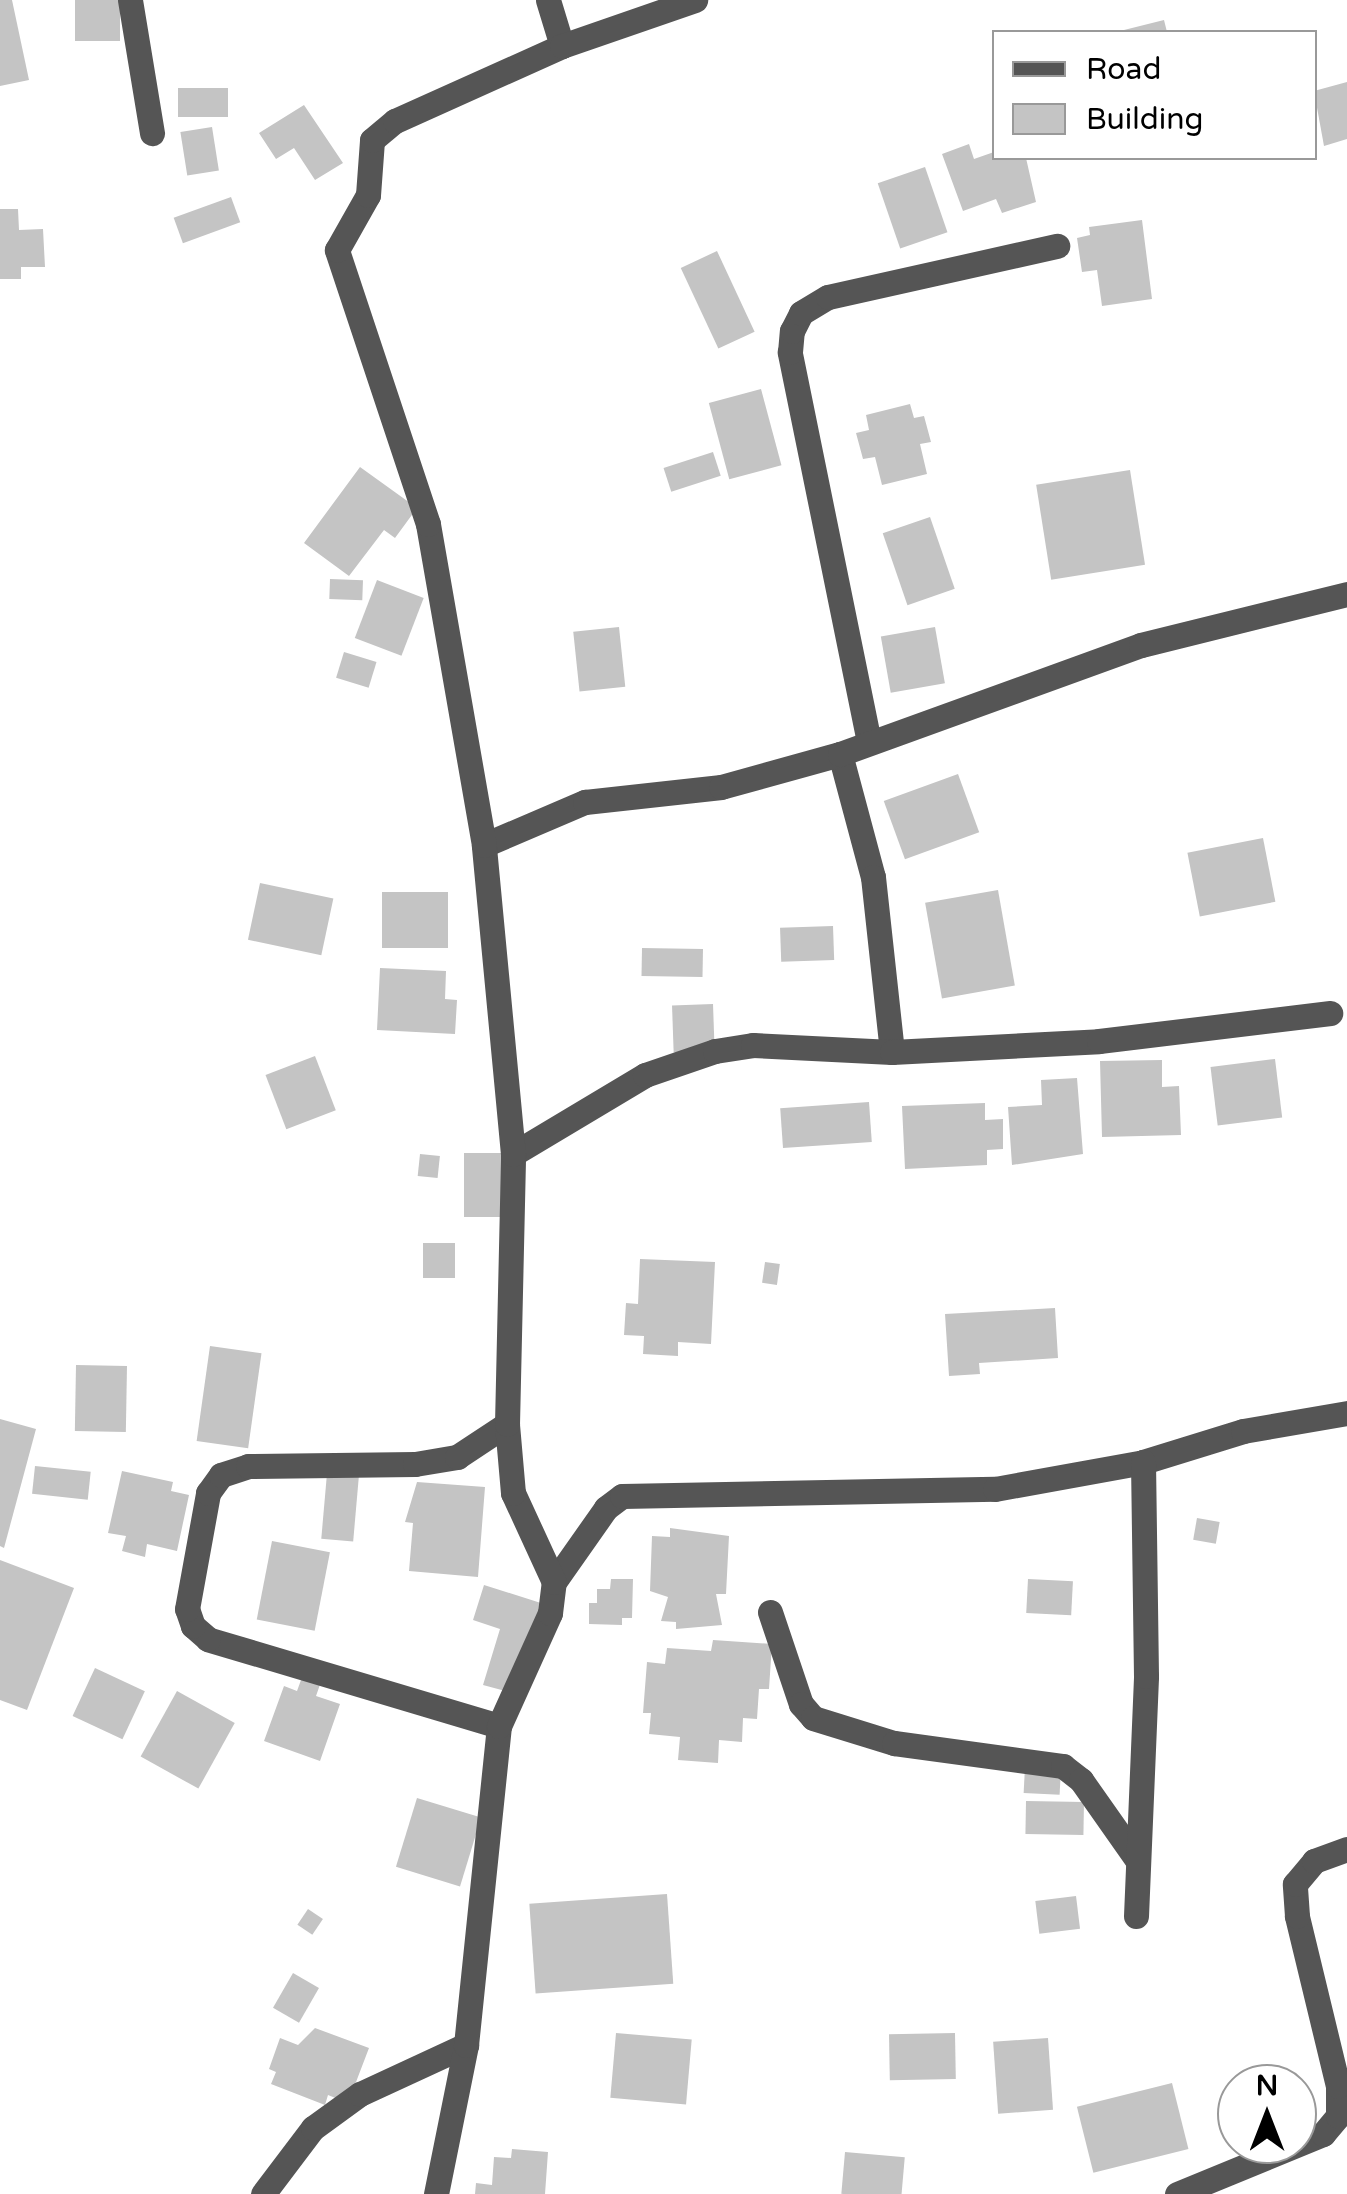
<!DOCTYPE html>
<style>
body{margin:0}
#map{position:relative;width:1347px;height:2194px;overflow:hidden;background:#fff;font-family:"Varela Round",sans-serif}
div>[style]{position:absolute}
[style*='--x']{left:calc(var(--x)*1px);top:calc(var(--y)*1px);width:calc(var(--w)*1px);rotate:calc(var(--a)*1deg)}
.building>*{inset:0;background:#c4c4c4;transform-origin:0 0}
.minor>*{height:25px;margin:-12.5px;padding:0 12.5px;transform-origin:12.5px;border-radius:12.5px;background:#555}
span{translate:-50% -50%;white-space:nowrap;text-align:center;line-height:1.15;-webkit-text-stroke:8px #fff;paint-order:stroke}
.legend{position:absolute;left:992px;top:30px;width:325px;height:130px;box-sizing:border-box;background:#fff;border:2px solid #999;margin:0;padding:12px 18px;list-style:none;font-size:30px;color:#000}
.legend li{display:flex;align-items:center;gap:20px;height:50px}
.legend b{width:50px;border:2px solid #999}
.north{position:absolute;left:1217px;top:2064px;width:100px;height:100px;box-sizing:border-box;background:#fff;border:2px solid #999;border-radius:50%;rotate:0deg;font-size:28px;font-weight:700;line-height:40px;text-align:center;color:#000}
.north::after{content:'';display:block;margin:auto;width:35px;height:45px;background:#000;clip-path:polygon(50% 0,100% 100%,50% 72%,0 100%)}
</style>
<div id="map">
<div class="building">
<div style="clip-path:polygon(0 0,12px 0,29px 80px,0 86px)"></div>
<div style="left:75px;top:0;width:45px;height:41px"></div>
<div style="clip-path:polygon(1164px 20px,1167px 32px,1120px 32px,1120px 31px)"></div>
<div style="clip-path:polygon(1347px 82px,1347px 139px,1324px 146px,1314px 91px)"></div>
<div style="left:178px;top:88px;width:50px;height:29px"></div>
<div style="clip-path:polygon(304px 105px,343px 163px,315px 180px,294px 148px,276px 159px,259px 133px)"></div>
<div style="left:212px;top:127px;width:44px;height:32px;rotate:81deg"></div>
<div style="clip-path:polygon(969px 144px,974px 159px,994px 152px,994px 158px,1026px 158px,1036px 202px,1002px 213px,996px 199px,963px 211px,942px 154px)"></div>
<div style="left:925px;top:167px;width:69px;height:50px;rotate:71deg"></div>
<div style="left:231px;top:197px;width:27px;height:61px;rotate:70deg"></div>
<div style="clip-path:polygon(0 209px,18px 209px,19px 230px,43px 229px,45px 267px,21px 267px,21px 279px,0 279px)"></div>
<div style="clip-path:polygon(1142px 220px,1152px 299px,1102px 306px,1097px 270px,1082px 272px,1077px 238px,1090px 235px,1089px 227px)"></div>
<div style="left:717px;top:251px;width:89px;height:40px;rotate:65deg"></div>
<div style="left:761px;top:389px;width:79px;height:54px;rotate:75deg"></div>
<div style="clip-path:polygon(910px 404px,914px 418px,924px 416px,931px 442px,920px 444px,927px 474px,882px 485px,875px 457px,863px 459px,856px 433px,869px 430px,866px 415px)"></div>
<div style="left:713px;top:452px;width:25px;height:52px;rotate:72deg"></div>
<div style="clip-path:polygon(360px 467px,417px 508px,395px 538px,384px 530px,349px 576px,304px 543px)"></div>
<div style="left:1130px;top:470px;width:96px;height:95px;rotate:81deg"></div>
<div style="left:930px;top:517px;width:76px;height:50px;rotate:71deg"></div>
<div style="left:330px;top:579px;width:33px;height:20px;rotate:2deg"></div>
<div style="left:377px;top:580px;width:50px;height:62px;rotate:21deg"></div>
<div style="left:619px;top:627px;width:60px;height:46px;rotate:84deg"></div>
<div style="left:935px;top:627px;width:57px;height:55px;rotate:80deg"></div>
<div style="left:344px;top:652px;width:34px;height:27px;rotate:17deg"></div>
<div style="left:958px;top:774px;width:62px;height:79px;rotate:70deg"></div>
<div style="left:1263px;top:838px;width:65px;height:77px;rotate:79deg"></div>
<div style="left:260px;top:883px;width:75px;height:58px;rotate:12deg"></div>
<div style="left:998px;top:890px;width:97px;height:74px;rotate:80deg"></div>
<div style="left:382px;top:892px;width:66px;height:56px"></div>
<div style="left:833px;top:926px;width:34px;height:53px;rotate:88deg"></div>
<div style="left:642px;top:948px;width:61px;height:28px;rotate:1deg"></div>
<div style="clip-path:polygon(380px 968px,446px 971px,445px 999px,457px 1000px,455px 1034px,377px 1030px)"></div>
<div style="left:713px;top:1004px;width:47px;height:41px;rotate:88deg"></div>
<div style="left:315px;top:1056px;width:58px;height:53px;rotate:69deg"></div>
<div style="left:1275px;top:1059px;width:59px;height:65px;rotate:83deg"></div>
<div style="clip-path:polygon(1162px 1060px,1162px 1087px,1179px 1086px,1181px 1135px,1102px 1137px,1100px 1061px)"></div>
<div style="clip-path:polygon(1077px 1078px,1083px 1154px,1012px 1165px,1008px 1107px,1042px 1105px,1041px 1080px)"></div>
<div style="left:869px;top:1102px;width:40px;height:89px;rotate:86deg"></div>
<div style="clip-path:polygon(985px 1103px,985px 1120px,1003px 1119px,1003px 1149px,987px 1150px,987px 1165px,905px 1169px,902px 1106px)"></div>
<div style="left:464px;top:1153px;width:45px;height:64px"></div>
<div style="left:420px;top:1154px;width:20px;height:22px;rotate:6deg"></div>
<div style="left:423px;top:1243px;width:32px;height:35px"></div>
<div style="clip-path:polygon(640px 1259px,715px 1262px,711px 1344px,678px 1342px,678px 1356px,643px 1354px,644px 1336px,624px 1335px,626px 1303px,638px 1304px)"></div>
<div style="left:765px;top:1262px;width:15px;height:21px;rotate:8deg"></div>
<div style="clip-path:polygon(1055px 1308px,1058px 1358px,979px 1363px,980px 1374px,949px 1376px,945px 1314px)"></div>
<div style="left:210px;top:1346px;width:52px;height:96px;rotate:8deg"></div>
<div style="left:76px;top:1365px;width:51px;height:66px;rotate:1deg"></div>
<div style="clip-path:polygon(0 1419px,36px 1429px,4px 1548px,0 1546px)"></div>
<div style="left:328px;top:1462px;width:32px;height:77px;rotate:5deg"></div>
<div style="left:35px;top:1466px;width:56px;height:28px;rotate:6deg"></div>
<div style="clip-path:polygon(122px 1471px,173px 1482px,171px 1491px,189px 1495px,177px 1551px,147px 1544px,145px 1557px,122px 1551px,126px 1536px,108px 1533px)"></div>
<div style="clip-path:polygon(417px 1482px,485px 1487px,478px 1577px,409px 1571px,413px 1523px,405px 1522px)"></div>
<div style="left:1197px;top:1518px;width:23px;height:22px;rotate:10deg"></div>
<div style="clip-path:polygon(670px 1528px,729px 1536px,726px 1594px,716px 1594px,722px 1625px,676px 1629px,676px 1622px,661px 1621px,668px 1597px,650px 1591px,652px 1536px,670px 1537px)"></div>
<div style="left:272px;top:1541px;width:59px;height:80px;rotate:11deg"></div>
<div style="clip-path:polygon(0 1560px,74px 1588px,27px 1710px,0 1700px)"></div>
<div style="clip-path:polygon(611px 1579px,633px 1579px,632px 1618px,622px 1618px,622px 1625px,589px 1624px,589px 1603px,597px 1603px,597px 1589px,610px 1589px)"></div>
<div style="left:1028px;top:1579px;width:45px;height:34px;rotate:3deg"></div>
<div style="clip-path:polygon(484px 1585px,544px 1604px,516px 1694px,483px 1685px,500px 1629px,473px 1620px)"></div>
<div style="clip-path:polygon(713px 1640px,772px 1644px,769px 1689px,759px 1689px,757px 1719px,743px 1718px,742px 1742px,719px 1740px,718px 1763px,678px 1760px,680px 1737px,649px 1734px,651px 1713px,643px 1713px,647px 1662px,665px 1664px,667px 1648px,711px 1651px)"></div>
<div style="left:95px;top:1668px;width:55px;height:53px;rotate:25deg"></div>
<div style="clip-path:polygon(305px 1669px,323px 1676px,316px 1696px,340px 1704px,320px 1761px,264px 1741px,284px 1686px,297px 1691px)"></div>
<div style="left:177px;top:1691px;width:66px;height:75px;rotate:29deg"></div>
<div style="left:1025px;top:1767px;width:36px;height:26px;rotate:3deg"></div>
<div style="left:417px;top:1798px;width:67px;height:72px;rotate:17deg"></div>
<div style="left:1026px;top:1801px;width:58px;height:33px;rotate:1deg"></div>
<div style="left:667px;top:1894px;width:90px;height:138px;rotate:86deg"></div>
<div style="left:1076px;top:1896px;width:33px;height:41px;rotate:83deg"></div>
<div style="left:308px;top:1909px;width:18px;height:19px;rotate:34deg"></div>
<div style="left:293px;top:1973px;width:30px;height:40px;rotate:30deg"></div>
<div style="clip-path:polygon(315px 2028px,369px 2048px,348px 2103px,328px 2095px,325px 2105px,271px 2084px,276px 2072px,269px 2069px,280px 2038px,298px 2045px)"></div>
<div style="left:616px;top:2033px;width:76px;height:65px;rotate:5deg"></div>
<div style="left:955px;top:2033px;width:46px;height:66px;rotate:89deg"></div>
<div style="left:1048px;top:2038px;width:72px;height:55px;rotate:86deg"></div>
<div style="left:1172px;top:2083px;width:68px;height:98px;rotate:76deg"></div>
<div style="clip-path:polygon(512px 2149px,548px 2152px,545px 2194px,475px 2194px,476px 2183px,492px 2185px,494px 2157px,511px 2158px)"></div>
<div style="left:845px;top:2152px;width:60px;height:42px;rotate:5deg"></div>
</div>
<div class="minor">
<div style="--x:130;--y:0;--w:135;--a:80.6"></div>
<div style="--x:548;--y:0;--w:48;--a:73.1"></div>
<div style="--x:869;--y:742;--w:398;--a:-101.5"></div>
<div style="--x:790;--y:352;--w:21;--a:-85"></div>
<div style="--x:792;--y:331;--w:20;--a:-63"></div>
<div style="--x:801;--y:313;--w:31;--a:-31"></div>
<div style="--x:828;--y:297;--w:235;--a:-12.6"></div>
<div style="--x:840;--y:754;--w:127;--a:75"></div>
<div style="--x:873;--y:877;--w:176;--a:83.8"></div>
<div style="--x:484;--y:845;--w:110;--a:-23.1"></div>
<div style="--x:585;--y:802;--w:137;--a:-6.3"></div>
<div style="--x:721;--y:787;--w:123;--a:-15.5"></div>
<div style="--x:840;--y:754;--w:320;--a:-19.9"></div>
<div style="--x:1141;--y:645;--w:212;--a:-13.9"></div>
<div style="--x:513;--y:1154;--w:154;--a:-30.9"></div>
<div style="--x:645;--y:1075;--w:74;--a:-18.9"></div>
<div style="--x:715;--y:1051;--w:38;--a:-9"></div>
<div style="--x:753;--y:1045;--w:139;--a:2.9"></div>
<div style="--x:892;--y:1052;--w:207;--a:-3"></div>
<div style="--x:1099;--y:1041;--w:233;--a:-6.9"></div>
<div style="--x:554;--y:1582;--w:90;--a:-54.9"></div>
<div style="--x:606;--y:1508;--w:20;--a:-37"></div>
<div style="--x:622;--y:1496;--w:373;--a:-1.1"></div>
<div style="--x:995;--y:1489;--w:150;--a:-10.3"></div>
<div style="--x:1143;--y:1462;--w:105;--a:-17.2"></div>
<div style="--x:1243;--y:1431;--w:106;--a:-9.8"></div>
<div style="--x:770;--y:1612;--w:97;--a:71.4"></div>
<div style="--x:801;--y:1704;--w:18;--a:49"></div>
<div style="--x:813;--y:1718;--w:85;--a:17.2"></div>
<div style="--x:894;--y:1743;--w:171;--a:7.8"></div>
<div style="--x:1063;--y:1766;--w:23;--a:38"></div>
<div style="--x:1081;--y:1780;--w:99;--a:54.9"></div>
<div style="--x:499;--y:1726;--w:304;--a:-163.4"></div>
<div style="--x:208;--y:1639;--w:20;--a:-139"></div>
<div style="--x:193;--y:1626;--w:18;--a:-109"></div>
<div style="--x:187;--y:1609;--w:118;--a:-79.7"></div>
<div style="--x:208;--y:1493;--w:22;--a:-54"></div>
<div style="--x:221;--y:1475;--w:28;--a:-18"></div>
<div style="--x:248;--y:1466;--w:167;--a:-0.7"></div>
<div style="--x:415;--y:1464;--w:43;--a:-9.5"></div>
<div style="--x:457;--y:1457;--w:60;--a:-33.4"></div>
<div style="--x:1136;--y:1916;--w:240;--a:-87.6"></div>
<div style="--x:1146;--y:1676;--w:214;--a:-90.8"></div>
<div style="--x:263;--y:2194;--w:83;--a:-52.9"></div>
<div style="--x:313;--y:2128;--w:58;--a:-35.9"></div>
<div style="--x:360;--y:2094;--w:117;--a:-24.8"></div>
<div style="--x:436;--y:2194;--w:152;--a:-78.6"></div>
<div style="--x:466;--y:2045;--w:321;--a:-84.1"></div>
<div style="--x:499;--y:1726;--w:124;--a:-65.7"></div>
<div style="--x:550;--y:1613;--w:31;--a:-83"></div>
<div style="--x:554;--y:1582;--w:98;--a:-114.7"></div>
<div style="--x:513;--y:1493;--w:69;--a:-95"></div>
<div style="--x:507;--y:1424;--w:270;--a:-88.7"></div>
<div style="--x:513;--y:1154;--w:310;--a:-95.4"></div>
<div style="--x:484;--y:845;--w:326;--a:-99.9"></div>
<div style="--x:428;--y:524;--w:289;--a:-108.4"></div>
<div style="--x:337;--y:250;--w:63;--a:-60.6"></div>
<div style="--x:368;--y:195;--w:55;--a:-85.8"></div>
<div style="--x:372;--y:140;--w:30;--a:-40"></div>
<div style="--x:395;--y:121;--w:183;--a:-24.2"></div>
<div style="--x:562;--y:46;--w:141;--a:-19.1"></div>
<div style="--x:1177;--y:2194;--w:158;--a:-22.3"></div>
<div style="--x:1323;--y:2134;--w:23;--a:-50"></div>
<div style="--x:1338;--y:2116;--w:30;--a:-90"></div>
<div style="--x:1338;--y:2086;--w:175;--a:-103.6"></div>
<div style="--x:1297;--y:1916;--w:32;--a:-94"></div>
<div style="--x:1295;--y:1884;--w:30;--a:-50"></div>
<div style="--x:1314;--y:1861;--w:35;--a:-20"></div>
</div>
<ul class="legend">
<li><b style="height:12px;background:#555"></b>Road</li>
<li><b style="height:28px;background:#c4c4c4"></b>Building</li>
</ul>
<div class="north">N</div>
</div>
